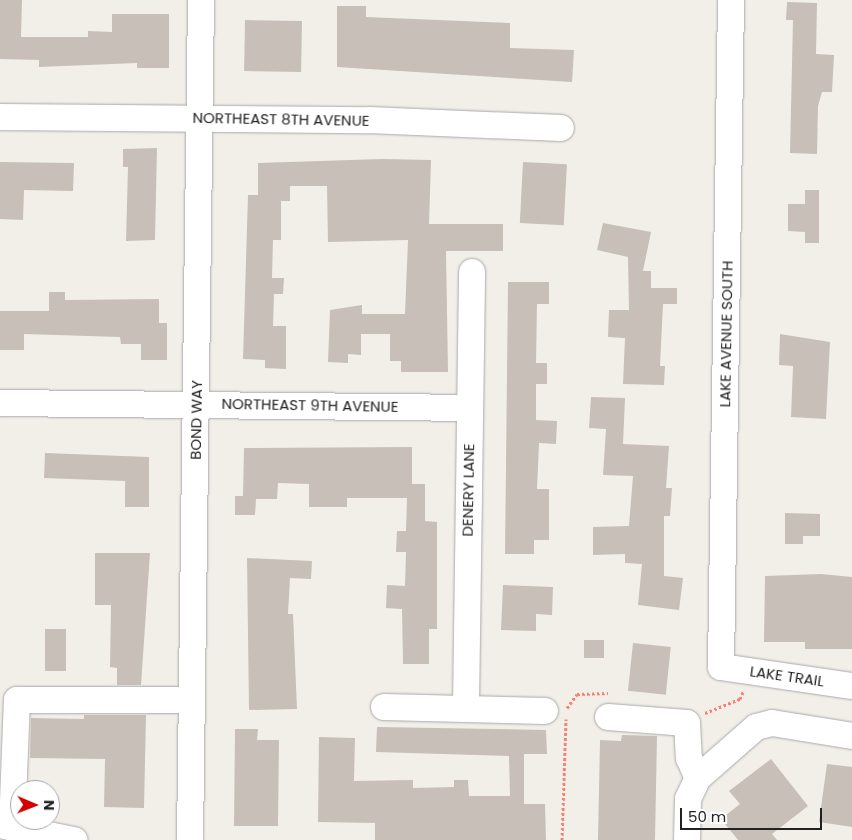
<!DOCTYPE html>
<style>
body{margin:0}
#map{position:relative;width:852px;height:840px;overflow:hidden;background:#f2efe9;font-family:Poppins,sans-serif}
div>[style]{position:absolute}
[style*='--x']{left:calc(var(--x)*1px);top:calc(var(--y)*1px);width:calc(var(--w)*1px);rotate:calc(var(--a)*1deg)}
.building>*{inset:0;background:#c7bfb8;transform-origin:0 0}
.path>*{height:3px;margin-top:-1.5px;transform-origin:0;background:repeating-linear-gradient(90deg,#fa8072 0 2.5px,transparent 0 5px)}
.roads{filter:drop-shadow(0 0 1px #a9a9a9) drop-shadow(0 0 1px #a9a9a9)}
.minor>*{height:26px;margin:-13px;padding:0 13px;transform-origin:13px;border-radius:13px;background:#fff}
span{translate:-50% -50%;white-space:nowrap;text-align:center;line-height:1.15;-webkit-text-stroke:4.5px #fff;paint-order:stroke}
.street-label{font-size:15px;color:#222}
.north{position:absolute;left:10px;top:780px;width:50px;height:50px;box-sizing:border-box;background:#fff;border:1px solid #a7a7a7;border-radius:50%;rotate:91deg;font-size:14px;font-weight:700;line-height:20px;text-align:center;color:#222}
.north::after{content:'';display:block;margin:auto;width:18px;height:22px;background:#d40000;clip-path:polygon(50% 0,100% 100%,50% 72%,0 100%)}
.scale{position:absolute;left:680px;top:808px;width:142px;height:22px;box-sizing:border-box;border:2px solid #222;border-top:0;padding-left:6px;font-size:15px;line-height:18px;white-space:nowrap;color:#222;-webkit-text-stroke:4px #fff;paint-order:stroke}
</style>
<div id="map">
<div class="building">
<div style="clip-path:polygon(0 0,22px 0,21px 37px,88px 37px,88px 31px,112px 32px,112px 14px,169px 14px,169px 68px,137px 68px,137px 63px,39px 67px,39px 60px,0 59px)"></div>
<div style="clip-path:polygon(787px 2px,817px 3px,816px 54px,834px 55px,832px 92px,822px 92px,818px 106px,817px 154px,790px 153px,793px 20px,786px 20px)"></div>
<div style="clip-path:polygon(337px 6px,366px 6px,366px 17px,510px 23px,510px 48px,574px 50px,572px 82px,337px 67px)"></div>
<div style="left:245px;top:20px;width:57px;height:51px;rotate:1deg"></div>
<div style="clip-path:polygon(157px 148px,155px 240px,126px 241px,128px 167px,123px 167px,123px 149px)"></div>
<div style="clip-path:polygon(382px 159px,431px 160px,429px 224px,503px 224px,503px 251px,446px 251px,448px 372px,401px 372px,401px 361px,390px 361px,390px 334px,361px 334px,361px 355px,348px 354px,348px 363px,328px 362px,330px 310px,362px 305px,362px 314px,405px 314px,408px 240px,328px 242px,327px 186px,290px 186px,290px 201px,281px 201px,281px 240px,273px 240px,272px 278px,284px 278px,283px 294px,274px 294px,273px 326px,286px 326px,286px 369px,265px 368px,265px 360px,243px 359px,248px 195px,258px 195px,258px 163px)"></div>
<div style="clip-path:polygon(0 162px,74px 163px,73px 191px,24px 190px,23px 220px,0 219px)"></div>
<div style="left:523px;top:162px;width:44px;height:61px;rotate:3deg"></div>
<div style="clip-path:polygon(805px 190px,819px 190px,819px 243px,805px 243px,805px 232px,788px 231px,788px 204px,805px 204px)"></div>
<div style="clip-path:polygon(603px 223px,651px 232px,643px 271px,651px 271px,651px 288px,677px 288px,677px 304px,663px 304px,660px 366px,665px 366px,664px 385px,623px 384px,625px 338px,608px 337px,609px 310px,629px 310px,628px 257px,597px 250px)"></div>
<div style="clip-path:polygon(508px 282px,549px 282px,549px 304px,537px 304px,536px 363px,547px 363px,547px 384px,536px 384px,536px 420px,557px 421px,556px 444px,539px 443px,537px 489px,549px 489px,549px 540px,534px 540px,534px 554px,505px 554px)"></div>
<div style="clip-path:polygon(49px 292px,65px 292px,65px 300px,159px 299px,159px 323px,167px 323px,167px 360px,141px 360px,141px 344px,121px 344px,120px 337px,24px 334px,24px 350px,0 350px,0 311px,49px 311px)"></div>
<div style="clip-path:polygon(780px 334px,830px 342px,826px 419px,791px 417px,793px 366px,779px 365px)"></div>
<div style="clip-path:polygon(591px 397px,625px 398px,623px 444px,669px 446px,666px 488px,672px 488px,670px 516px,664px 516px,664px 576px,683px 578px,679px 610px,638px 605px,642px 564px,625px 563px,625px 554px,593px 555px,593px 527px,629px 526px,633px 476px,603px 475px,606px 429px,589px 428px)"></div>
<div style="clip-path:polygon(412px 447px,412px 484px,425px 484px,425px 521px,437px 522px,437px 629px,429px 629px,429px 664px,403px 664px,402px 609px,386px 608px,387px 585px,405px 586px,406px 552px,396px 552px,397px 531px,406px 531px,407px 498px,347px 498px,347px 507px,309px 507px,309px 484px,278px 483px,277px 499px,256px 499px,255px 515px,235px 515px,235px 496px,243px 496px,244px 448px)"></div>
<div style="clip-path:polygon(45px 453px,149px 457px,149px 507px,125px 507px,125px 481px,44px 478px)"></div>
<div style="clip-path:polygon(785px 513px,820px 514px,820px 536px,803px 536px,803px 544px,785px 544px)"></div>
<div style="clip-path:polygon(95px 553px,150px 553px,141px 685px,117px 685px,117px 668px,110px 667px,111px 605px,95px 605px)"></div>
<div style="clip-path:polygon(247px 558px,312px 561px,311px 579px,290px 578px,288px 614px,293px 614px,297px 709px,249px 710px)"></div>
<div style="clip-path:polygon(821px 574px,852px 577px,852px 649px,805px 649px,805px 642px,764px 642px,765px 576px)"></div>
<div style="clip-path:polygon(503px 585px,553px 587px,552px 615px,536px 614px,536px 631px,501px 630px)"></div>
<div style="left:45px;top:629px;width:21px;height:42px"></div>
<div style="left:584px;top:640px;width:20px;height:18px"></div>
<div style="left:633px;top:643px;width:38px;height:48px;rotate:6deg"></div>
<div style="clip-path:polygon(84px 715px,146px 715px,144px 808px,104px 807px,105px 759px,30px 758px,31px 718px,84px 719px)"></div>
<div style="clip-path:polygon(377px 727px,546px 730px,547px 754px,524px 754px,524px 804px,545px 804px,546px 840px,375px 840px,375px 823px,318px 822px,319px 737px,355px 738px,354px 781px,413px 780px,413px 788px,454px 787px,454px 780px,468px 780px,469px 796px,510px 796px,509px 756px,376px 752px)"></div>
<div style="clip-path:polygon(235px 729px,258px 729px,257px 740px,279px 740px,278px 826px,234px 826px)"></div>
<div style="clip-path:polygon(622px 735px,657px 736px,655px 840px,598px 840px,600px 740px,621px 741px)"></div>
<div style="clip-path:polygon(771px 759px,808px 806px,772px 834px,777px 840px,738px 840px,721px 819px,740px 804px,729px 791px)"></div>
<div style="clip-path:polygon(827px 764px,852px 767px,852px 827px,819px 822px)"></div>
</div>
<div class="path">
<div style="--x:567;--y:708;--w:17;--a:-54"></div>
<div style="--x:577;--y:694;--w:31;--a:-2"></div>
<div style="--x:705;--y:713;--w:38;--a:-22"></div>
<div style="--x:740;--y:699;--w:8;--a:-67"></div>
<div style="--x:562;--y:840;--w:121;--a:-88.1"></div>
</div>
<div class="roads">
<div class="minor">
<div style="--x:731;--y:0;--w:667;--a:90.86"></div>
<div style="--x:721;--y:667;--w:132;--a:8.3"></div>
<div style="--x:0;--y:117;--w:369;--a:0.5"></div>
<div style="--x:369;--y:120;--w:192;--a:2.4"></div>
<div style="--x:0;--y:403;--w:469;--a:0.6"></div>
<div style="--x:384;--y:707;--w:161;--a:1.4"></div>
<div style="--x:466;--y:707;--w:435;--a:-89.2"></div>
<div style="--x:608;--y:717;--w:79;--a:4.3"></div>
<div style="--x:687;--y:723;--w:35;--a:87"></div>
<div style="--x:689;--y:758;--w:22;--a:66"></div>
<div style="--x:0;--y:825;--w:76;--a:11.5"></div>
<div style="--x:12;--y:828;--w:128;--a:-87.8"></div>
<div style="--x:17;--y:700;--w:175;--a:0"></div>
<div style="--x:190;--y:840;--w:840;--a:-89.25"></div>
<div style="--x:687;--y:840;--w:41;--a:-88.6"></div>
<div style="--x:688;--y:799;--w:23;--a:-65"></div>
<div style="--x:698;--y:778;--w:77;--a:-41.3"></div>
<div style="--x:756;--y:727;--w:16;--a:-14"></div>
<div style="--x:772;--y:723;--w:81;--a:9.2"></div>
</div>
</div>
<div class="street-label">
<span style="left:281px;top:119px;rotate:1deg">NORTHEAST 8TH AVENUE</span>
<span style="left:726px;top:334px;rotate:-89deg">LAKE AVENUE SOUTH</span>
<span style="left:310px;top:405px;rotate:1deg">NORTHEAST 9TH AVENUE</span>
<span style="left:196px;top:420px;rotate:-89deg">BOND WAY</span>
<span style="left:468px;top:490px;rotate:-89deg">DENERY LANE</span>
<span style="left:787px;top:676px;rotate:8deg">LAKE TRAIL</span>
</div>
<div class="north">N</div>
<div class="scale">50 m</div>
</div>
